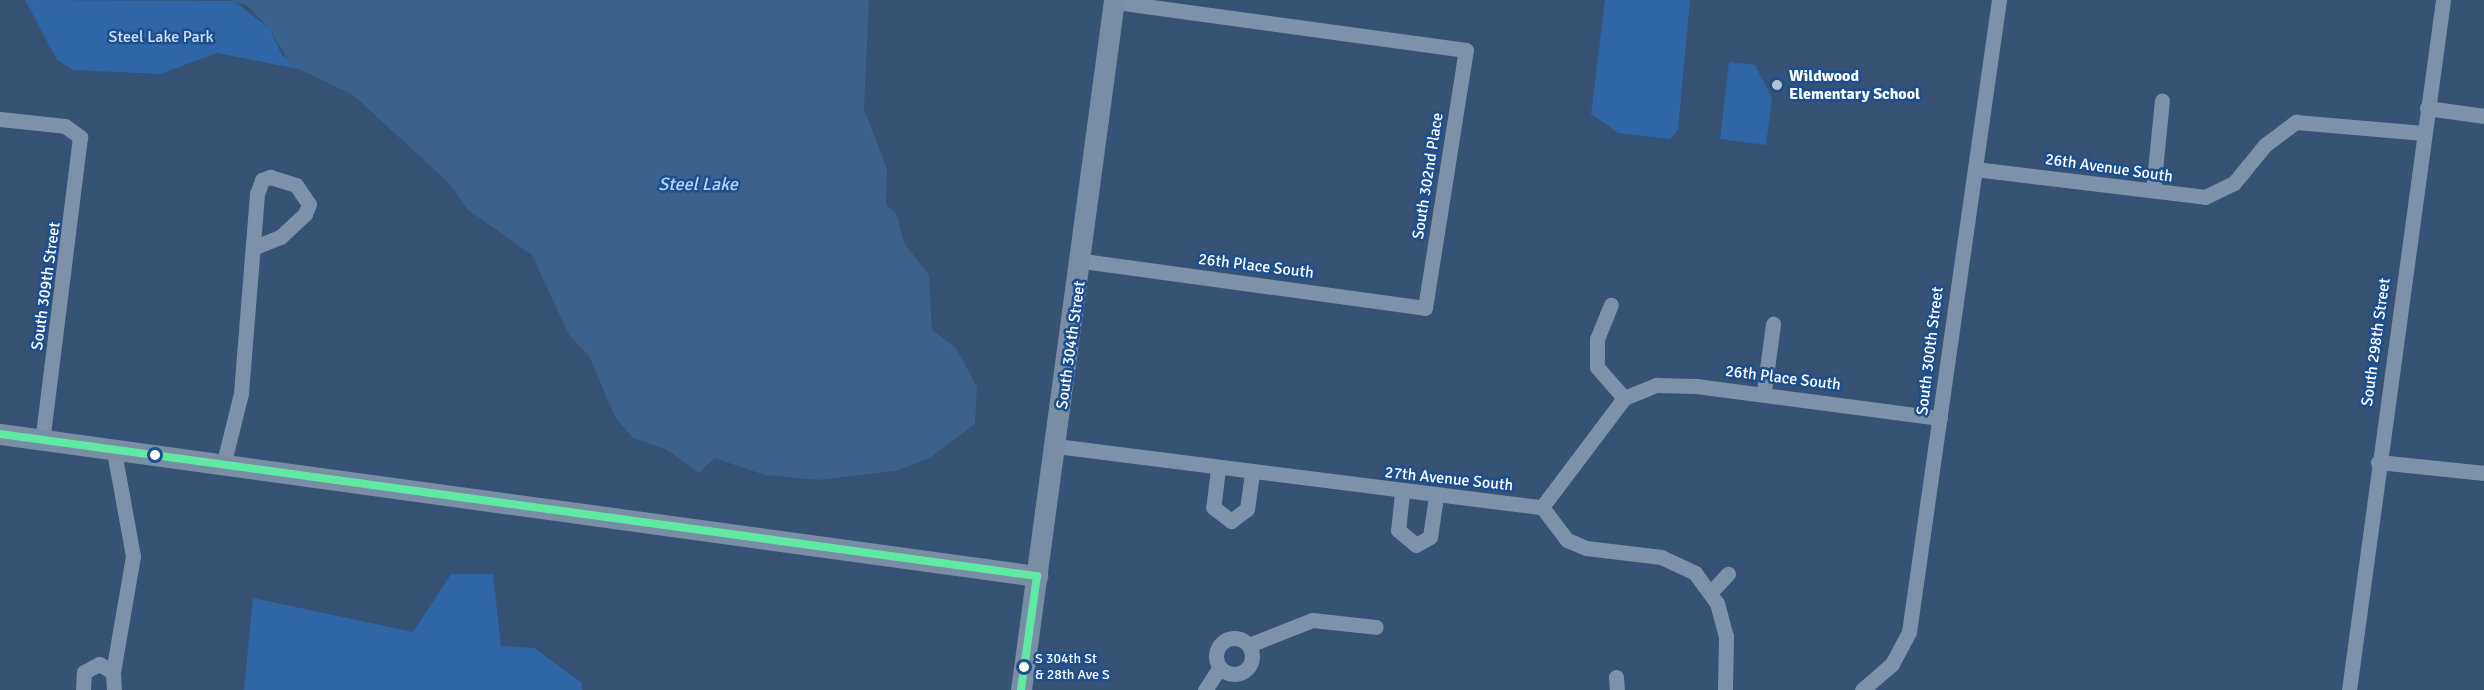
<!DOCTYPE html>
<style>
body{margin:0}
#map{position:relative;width:2484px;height:690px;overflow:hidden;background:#365274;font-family:Signika,sans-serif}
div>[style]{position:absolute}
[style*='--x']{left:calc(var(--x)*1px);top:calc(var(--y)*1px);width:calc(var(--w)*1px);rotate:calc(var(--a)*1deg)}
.green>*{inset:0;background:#2f66a5}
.water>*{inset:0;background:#3b618d}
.street>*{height:15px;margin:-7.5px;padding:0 7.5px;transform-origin:7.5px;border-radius:7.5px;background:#7d92a8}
.street>.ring{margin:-7.5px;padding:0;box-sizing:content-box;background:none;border:15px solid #7d92a8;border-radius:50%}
.secondary>*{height:21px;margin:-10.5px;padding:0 10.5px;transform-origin:10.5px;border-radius:10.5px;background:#798da4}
.bus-1>*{height:8px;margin:-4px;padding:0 4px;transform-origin:4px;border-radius:4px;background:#60e9a3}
.dots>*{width:16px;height:16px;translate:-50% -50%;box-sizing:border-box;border:3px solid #1b4f8f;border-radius:50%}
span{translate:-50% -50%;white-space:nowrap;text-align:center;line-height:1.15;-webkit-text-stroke:5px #1b4f8f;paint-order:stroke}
.bus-label{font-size:14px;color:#fff}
.left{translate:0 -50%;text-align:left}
.park-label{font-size:16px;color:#cfe3fa}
.poi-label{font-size:16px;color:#fff;font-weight:700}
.street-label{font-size:16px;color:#fff}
.water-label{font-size:18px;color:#b5d3f5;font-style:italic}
</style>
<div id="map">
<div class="green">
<div style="clip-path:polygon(25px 0,234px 1px,269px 28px,282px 55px,303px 70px,217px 53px,160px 74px,73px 70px,57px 60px)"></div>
<div style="clip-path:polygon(1605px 0,1690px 0,1678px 130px,1670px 139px,1618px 133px,1591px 114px)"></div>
<div style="clip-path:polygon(1729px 62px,1755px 65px,1772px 98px,1766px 145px,1720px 139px)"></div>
<div style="clip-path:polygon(451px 574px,493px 574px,501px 646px,534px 648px,582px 683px,582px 690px,244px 690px,253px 598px,413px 632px)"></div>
</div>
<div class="water">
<div style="clip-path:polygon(230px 0,869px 0,864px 109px,887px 169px,886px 204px,897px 215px,904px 243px,929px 275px,932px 330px,956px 348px,977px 387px,975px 424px,930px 458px,895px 471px,818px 480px,765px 475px,714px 458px,699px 473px,665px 449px,633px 438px,615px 417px,589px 356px,569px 335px,532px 255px,467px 209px,449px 183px,353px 95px,291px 65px,269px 28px,248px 6px)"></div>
</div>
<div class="street">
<div style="--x:2427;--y:108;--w:58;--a:8"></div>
<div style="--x:0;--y:119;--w:65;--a:6.1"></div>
<div style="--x:65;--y:126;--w:19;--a:36"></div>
<div style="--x:80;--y:137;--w:305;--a:97.1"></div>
<div style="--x:1975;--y:169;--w:232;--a:6.9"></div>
<div style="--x:2205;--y:197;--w:32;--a:-26"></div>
<div style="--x:2234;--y:183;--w:49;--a:-50.8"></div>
<div style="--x:2265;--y:145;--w:39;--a:-37"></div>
<div style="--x:2296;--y:122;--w:128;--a:4.9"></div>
<div style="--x:2153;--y:190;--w:90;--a:-84.3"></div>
<div style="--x:1083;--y:261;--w:345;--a:7.8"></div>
<div style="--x:1425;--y:308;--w:261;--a:-81"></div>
<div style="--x:1466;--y:50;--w:355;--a:-172.2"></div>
<div style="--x:1764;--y:391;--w:68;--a:-82.3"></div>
<div style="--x:1624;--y:398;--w:35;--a:-22"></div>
<div style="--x:1656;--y:385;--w:40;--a:1.4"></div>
<div style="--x:1696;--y:386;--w:246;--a:7.5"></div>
<div style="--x:1056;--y:446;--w:490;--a:7.2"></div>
<div style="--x:1542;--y:507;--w:41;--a:52.9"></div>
<div style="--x:1567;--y:540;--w:21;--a:23"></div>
<div style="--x:1586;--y:548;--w:76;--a:6.8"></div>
<div style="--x:1661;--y:557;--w:38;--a:25"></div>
<div style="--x:1695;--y:573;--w:37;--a:54"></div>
<div style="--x:1717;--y:603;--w:34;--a:75"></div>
<div style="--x:1726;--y:636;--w:54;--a:91.1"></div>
<div style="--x:2378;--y:462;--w:107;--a:5.9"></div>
<div style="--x:223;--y:466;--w:75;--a:-76.1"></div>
<div style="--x:241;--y:393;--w:200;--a:-85.4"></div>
<div style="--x:257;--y:194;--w:15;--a:-70"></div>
<div style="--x:262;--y:180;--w:9;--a:-21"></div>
<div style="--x:270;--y:177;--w:27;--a:17"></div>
<div style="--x:296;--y:185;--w:23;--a:56"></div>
<div style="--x:309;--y:204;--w:11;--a:112"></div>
<div style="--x:305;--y:214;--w:34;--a:137"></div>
<div style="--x:280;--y:237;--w:29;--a:158"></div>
<div style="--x:1218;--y:469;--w:38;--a:97"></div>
<div style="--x:1213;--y:507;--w:23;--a:38"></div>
<div style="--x:1231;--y:521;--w:20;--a:-37"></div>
<div style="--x:1247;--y:509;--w:35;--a:-82"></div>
<div style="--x:1402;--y:493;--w:37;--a:96"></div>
<div style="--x:1398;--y:530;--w:23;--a:40"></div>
<div style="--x:1416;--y:545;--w:16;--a:-30"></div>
<div style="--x:1430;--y:537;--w:40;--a:-81.5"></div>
<div style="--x:1542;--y:507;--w:136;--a:-53"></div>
<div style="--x:1624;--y:398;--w:41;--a:-131.1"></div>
<div style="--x:1597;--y:367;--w:28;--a:-90"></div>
<div style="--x:1597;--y:339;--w:37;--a:-68"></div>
<div style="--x:1711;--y:592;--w:25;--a:-47"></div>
<div class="ring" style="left:1216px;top:638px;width:21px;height:21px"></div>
<div style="--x:1249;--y:645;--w:68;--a:-21.6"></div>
<div style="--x:1312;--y:620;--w:64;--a:6.2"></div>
<div style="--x:113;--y:672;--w:118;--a:-80.2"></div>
<div style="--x:133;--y:556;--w:107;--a:-100.3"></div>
<div style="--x:1616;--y:677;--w:13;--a:86"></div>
<div style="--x:83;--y:690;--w:18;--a:-87"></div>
<div style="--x:84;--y:672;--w:17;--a:-28"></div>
<div style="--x:99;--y:664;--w:16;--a:30"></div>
<div style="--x:113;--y:672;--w:18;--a:87"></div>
<div style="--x:1205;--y:690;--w:27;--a:-57"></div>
<div style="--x:1862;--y:690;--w:40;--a:-41"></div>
<div style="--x:1892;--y:664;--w:36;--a:-62"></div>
<div style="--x:1909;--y:632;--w:638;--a:-81.9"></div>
<div style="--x:2349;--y:690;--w:696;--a:-82.24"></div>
</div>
<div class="secondary">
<div style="--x:0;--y:434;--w:1047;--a:7.8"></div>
<div style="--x:1021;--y:690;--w:696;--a:-82.32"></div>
</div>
<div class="bus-1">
<div style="--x:0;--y:434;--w:1047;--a:7.8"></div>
<div style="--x:1037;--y:576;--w:115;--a:98"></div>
</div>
<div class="dots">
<div style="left:1777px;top:85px;background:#b9c2ce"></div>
<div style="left:155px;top:455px;background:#fff"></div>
<div style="left:1024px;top:667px;background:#fff"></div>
</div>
<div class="bus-label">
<span class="left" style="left:1035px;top:667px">S 304th St<br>&amp; 28th Ave S</span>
</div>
<div class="park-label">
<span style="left:161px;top:37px">Steel Lake Park</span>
</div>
<div class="poi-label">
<span class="left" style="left:1789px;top:85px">Wildwood<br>Elementary School</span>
</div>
<div class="street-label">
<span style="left:2109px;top:168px;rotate:8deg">26th Avenue South</span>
<span style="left:1428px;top:176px;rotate:-81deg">South 302nd Place</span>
<span style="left:1256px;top:266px;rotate:7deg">26th Place South</span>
<span style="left:46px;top:286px;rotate:-82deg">South 309th Street</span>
<span style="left:2376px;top:342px;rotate:-82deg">South 298th Street</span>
<span style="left:1071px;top:345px;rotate:-82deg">South 304th Street</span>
<span style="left:1930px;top:351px;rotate:-83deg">South 300th Street</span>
<span style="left:1783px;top:378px;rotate:7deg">26th Place South</span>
<span style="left:1449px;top:479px;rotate:6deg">27th Avenue South</span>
</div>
<div class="water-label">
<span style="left:698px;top:184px">Steel Lake</span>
</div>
</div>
